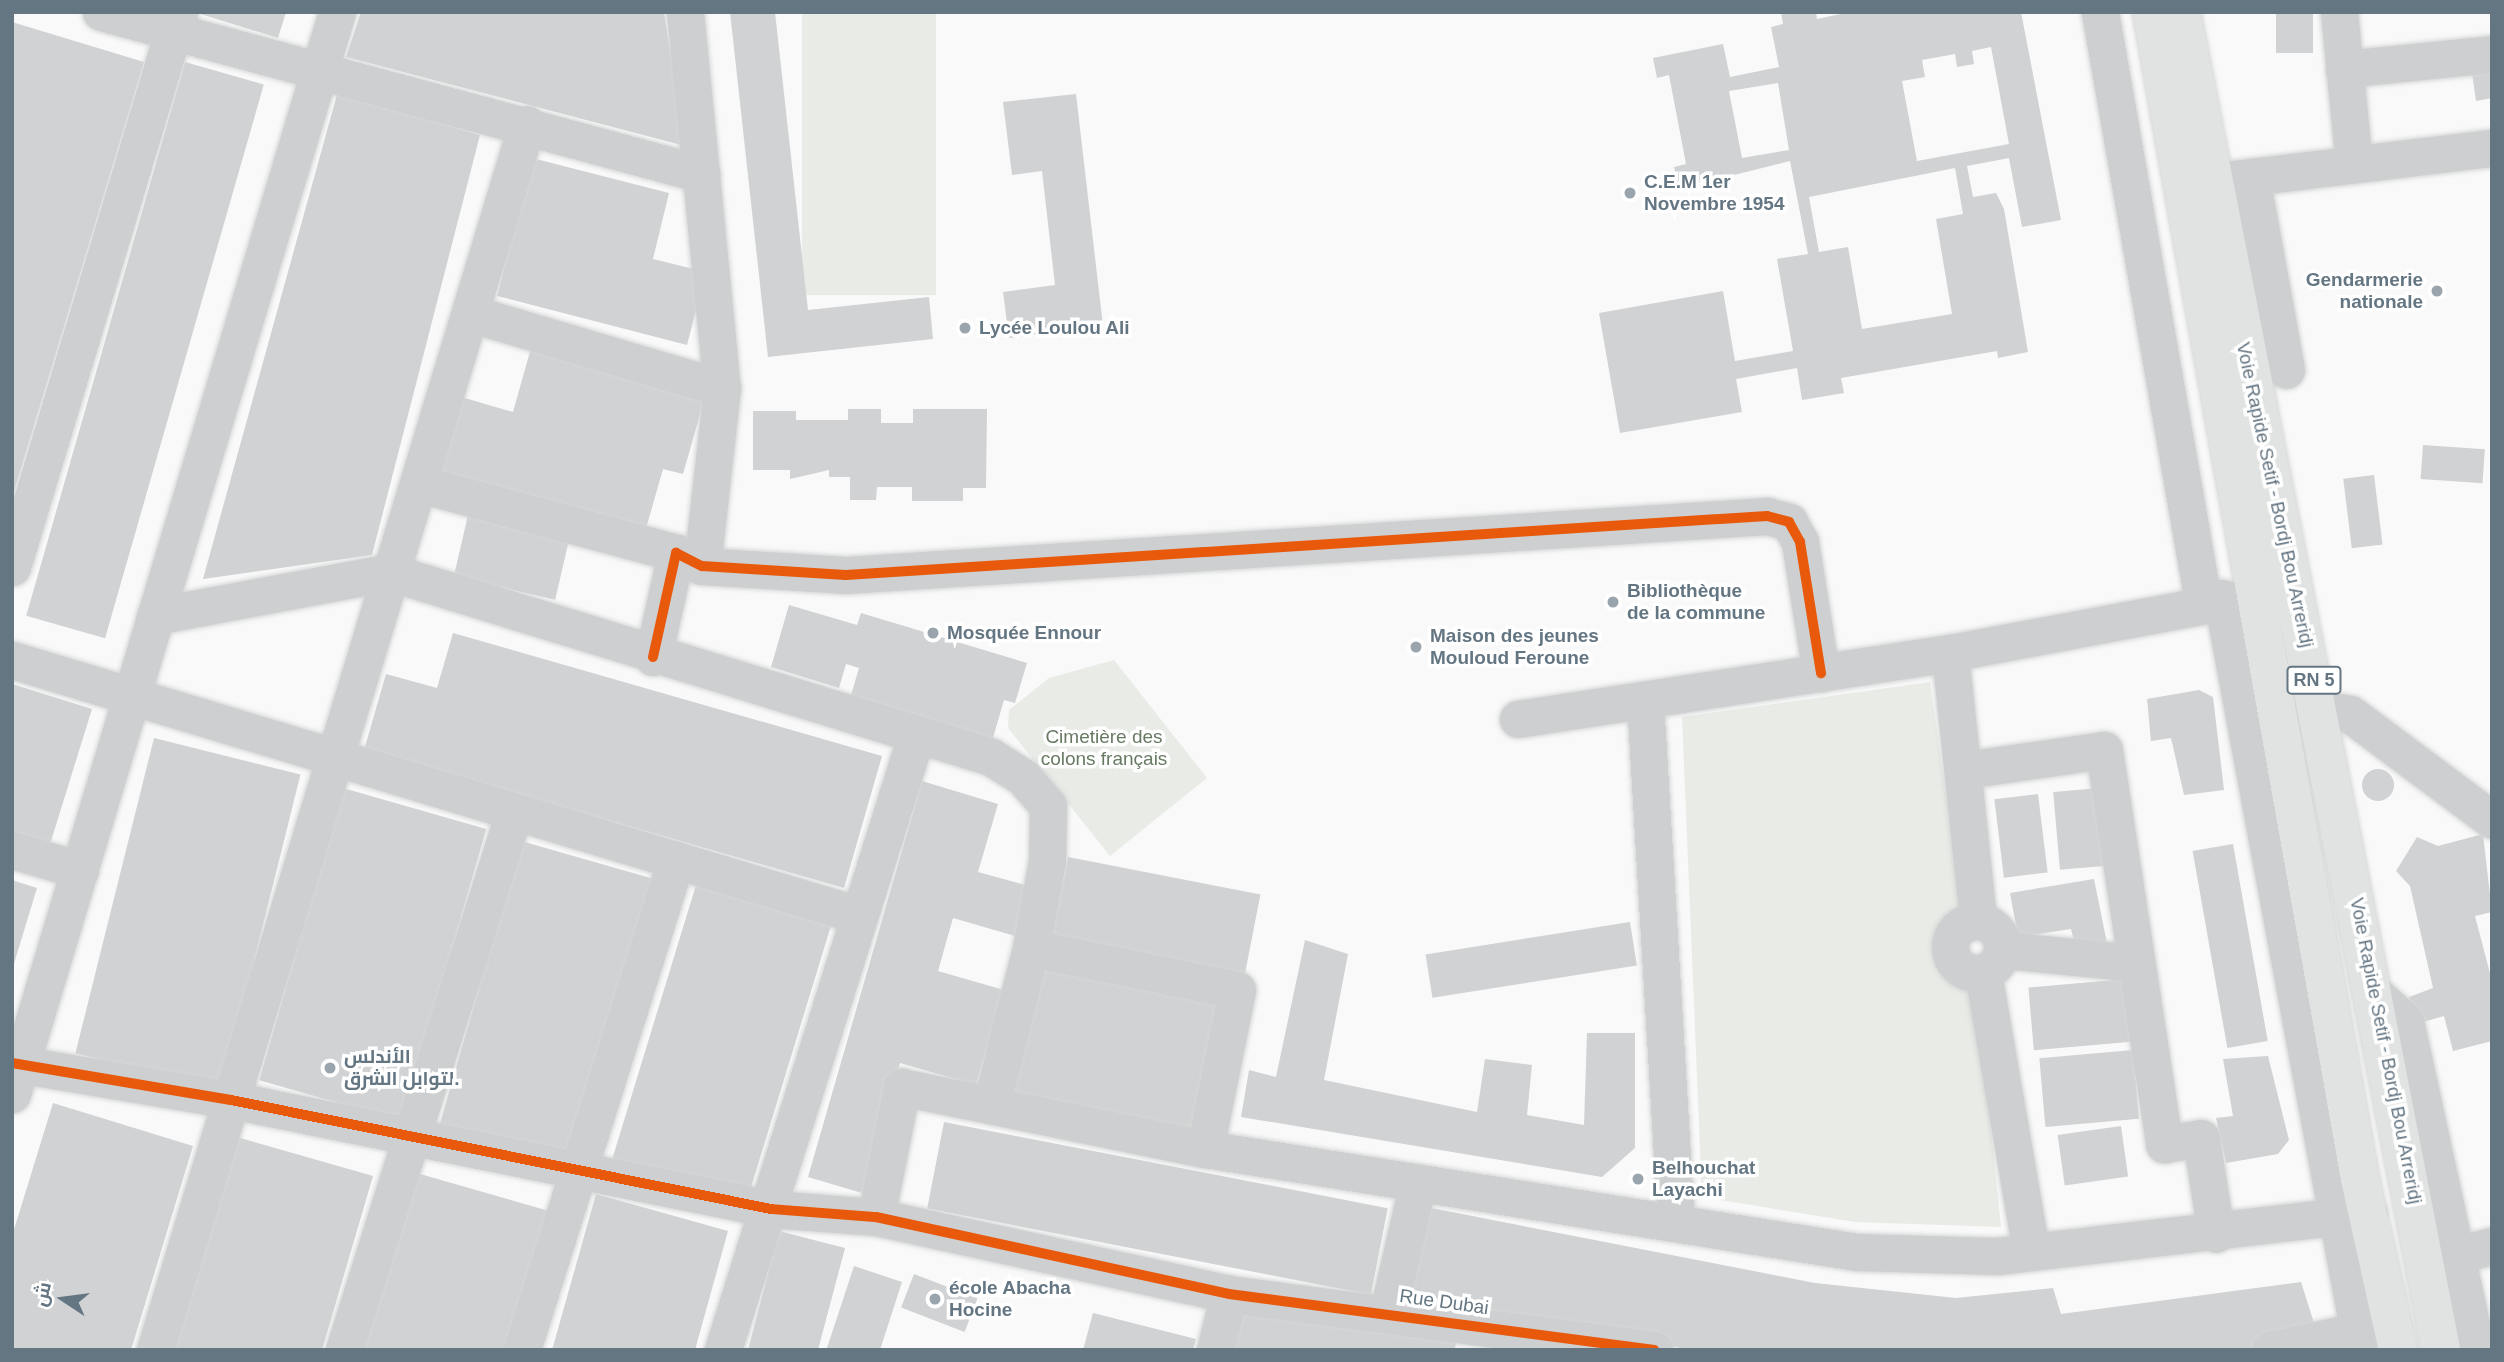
<!DOCTYPE html>
<meta charset="utf-8">
<style>
body{margin:0}
#map{position:relative;width:2504px;height:1362px;overflow:hidden;background:#f9f9f9;font-family:Helvetica,Cairo,sans-serif}
div>[style]{position:absolute}
[style*='--x']{left:calc(var(--x)*1px);top:calc(var(--y)*1px);width:calc(var(--w)*1px);rotate:calc(var(--a)*1deg)}
.green>*{inset:0;background:#e8ebe6;transform-origin:0 0}
.building>*{inset:0;background:#d0d2d3;transform-origin:0 0}
.round{border-radius:50%}
.roads{filter:drop-shadow(0 0 2px #d5d6d6) drop-shadow(0 0 2px #d5d6d6)}
.minor>*{height:37px;margin:-18.5px;padding:0 18.5px;transform-origin:18.5px;border-radius:18.5px;background:#cecfd0}
.minor>.ring{margin:-18.5px;padding:0;box-sizing:content-box;background:none;border:37px solid #cecfd0;border-radius:50%}
.highway>*{height:38px;margin:-19px;padding:0 19px;transform-origin:19px;border-radius:19px;background:#e1e2e2}
.cycleway>*{height:10px;margin:-5px;padding:0 5px;transform-origin:5px;border-radius:5px;background:#e8590c}
.dots>*{width:19px;height:19px;translate:-50% -50%;box-sizing:border-box;border:4px solid #fff;border-radius:50%}
span{translate:-50% -50%;white-space:nowrap;text-align:center;line-height:1.15;-webkit-text-stroke:7px #fff;paint-order:stroke}
.shield-label span{padding:2px 5px;background:#fff;border:2px solid;border-radius:5px;-webkit-text-stroke-width:0}
.shield-label{font-size:18px;color:#657683;font-weight:700}
.poi-label{font-size:19px;color:#657683;font-weight:700}
.left{translate:0 -50%;text-align:left}
.right{translate:-100% -50%;text-align:right}
.street-label{font-size:19px;color:#657683}
.park-label{font-size:19px;color:#687a64}
.frame{position:absolute;inset:0;border:14px solid #657683;pointer-events:none}
.north{position:absolute;left:28px;top:1264px;width:70px;height:70px;-webkit-text-stroke:5px #fff;paint-order:stroke;rotate:283deg;font-size:19px;font-weight:700;line-height:28px;text-align:center;color:#657683}
.north::after{content:'';display:block;margin:auto;width:24px;height:32px;background:#657683;clip-path:polygon(50% 0,100% 100%,50% 72%,0 100%)}
</style>
<div id="map">
<div class="green">
<div style="left:802px;top:12px;width:134px;height:283px"></div>
<div style="clip-path:polygon(1114px 660px,1207px 778px,1110px 856px,1008px 728px,1009px 710px,1049px 678px)"></div>
<div style="clip-path:polygon(1930px 682px,1960px 895px,1960px 913px,1942px 930px,1938px 950px,1977px 994px,2001px 1227px,1855px 1222px,1702px 1197px,1682px 717px)"></div>
</div>
<div class="building">
<div style="clip-path:polygon(194px 12px,286px 12px,278px 38px)"></div>
<div style="clip-path:polygon(361px 12px,664px 12px,685px 146px,346px 57px)"></div>
<div style="clip-path:polygon(730px 12px,775px 12px,808px 310px,929px 297px,933px 339px,768px 357px)"></div>
<div style="clip-path:polygon(evenodd,1781px 12px,1816px 12px,1817px 19px,1850px 12px,2021px 12px,2061px 220px,2022px 227px,2009px 158px,1967px 166px,1973px 197px,1996px 193px,2004px 209px,2028px 352px,1998px 358px,1997px 351px,1841px 378px,1844px 393px,1802px 400px,1797px 368px,1736px 379px,1742px 412px,1620px 433px,1599px 313px,1723px 291px,1735px 361px,1793px 351px,1777px 259px,1808px 254px,1790px 161px,1722px 178px,1724px 186px,1709px 189px,1707px 181px,1678px 187px,1674px 167px,1686px 164px,1669px 75px,1657px 78px,1653px 58px,1723px 44px,1730px 77px,1779px 67px,1771px 27px,1783px 24px,1781px 12px,1991px 47px,2009px 144px,1917px 161px,1902px 81px,1925px 77px,1922px 60px,1955px 54px,1957px 67px,1974px 64px,1972px 51px,1991px 47px,1781px 12px,1778px 83px,1789px 150px,1742px 158px,1729px 91px,1778px 83px,1781px 12px,1955px 168px,1963px 214px,1936px 219px,1952px 314px,1862px 329px,1848px 247px,1819px 252px,1809px 197px,1955px 168px)"></div>
<div style="left:2276px;top:12px;width:37px;height:41px"></div>
<div style="clip-path:polygon(12px 22px,144px 62px,13px 495px,12px 495px)"></div>
<div style="left:185px;top:62px;width:82px;height:576px;rotate:16deg"></div>
<div style="clip-path:polygon(2492px 63px,2492px 98px,2476px 101px,2471px 66px)"></div>
<div style="clip-path:polygon(338px 91px,480px 135px,372px 555px,203px 579px)"></div>
<div style="clip-path:polygon(1076px 94px,1103px 326px,1009px 338px,1003px 292px,1055px 285px,1042px 171px,1012px 175px,1003px 102px)"></div>
<div style="clip-path:polygon(532px 158px,669px 193px,653px 259px,706px 272px,687px 345px,497px 296px)"></div>
<div style="clip-path:polygon(531px 348px,705px 397px,683px 474px,663px 469px,645px 532px,436px 474px,458px 396px,513px 412px)"></div>
<div style="clip-path:polygon(848px 409px,881px 409px,881px 423px,913px 423px,913px 409px,987px 409px,986px 488px,963px 488px,963px 501px,912px 501px,912px 487px,877px 487px,876px 500px,850px 500px,850px 477px,829px 477px,829px 470px,790px 479px,790px 470px,753px 470px,753px 411px,796px 411px,796px 420px,848px 420px)"></div>
<div style="left:2423px;top:445px;width:62px;height:34px;rotate:4deg"></div>
<div style="left:2374px;top:475px;width:70px;height:31px;rotate:83deg"></div>
<div style="left:468px;top:515px;width:104px;height:63px;rotate:13deg"></div>
<div style="clip-path:polygon(789px 605px,857px 625px,861px 613px,1027px 663px,1015px 703px,1004px 700px,990px 748px,848px 705px,859px 668px,846px 664px,839px 688px,771px 667px)"></div>
<div style="clip-path:polygon(453px 633px,882px 756px,844px 888px,364px 750px,386px 674px,437px 688px)"></div>
<div style="clip-path:polygon(12px 684px,92px 709px,47px 854px,12px 843px)"></div>
<div style="clip-path:polygon(2199px 690px,2213px 697px,2224px 790px,2184px 795px,2171px 738px,2151px 741px,2147px 699px)"></div>
<div style="left:154px;top:738px;width:151px;height:325px;rotate:14deg"></div>
<div class="round" style="left:2362px;top:769px;width:32px;height:32px"></div>
<div style="clip-path:polygon(922px 781px,998px 804px,978px 872px,1029px 886px,1015px 936px,953px 918px,938px 971px,1004px 990px,976px 1085px,900px 1063px,862px 1193px,808px 1177px)"></div>
<div style="left:343px;top:788px;width:149px;height:304px;rotate:16deg"></div>
<div style="left:2100px;top:788px;width:78px;height:47px;rotate:85deg"></div>
<div style="left:2038px;top:794px;width:79px;height:44px;rotate:83deg"></div>
<div style="clip-path:polygon(2483px 834px,2492px 912px,2475px 916px,2492px 981px,2492px 1041px,2453px 1051px,2444px 1016px,2416px 1024px,2409px 997px,2433px 988px,2410px 886px,2396px 871px,2417px 837px,2438px 846px)"></div>
<div style="left:521px;top:841px;width:141px;height:298px;rotate:16deg"></div>
<div style="left:2233px;top:844px;width:200px;height:41px;rotate:80deg"></div>
<div style="left:1068px;top:857px;width:196px;height:85px;rotate:11deg"></div>
<div style="clip-path:polygon(2094px 879px,2109px 953px,2077px 953px,2071px 929px,2018px 937px,2010px 893px)"></div>
<div style="clip-path:polygon(12px 880px,37px 888px,13px 967px,12px 967px)"></div>
<div style="left:696px;top:885px;width:141px;height:299px;rotate:17deg"></div>
<div style="left:1630px;top:922px;width:44px;height:207px;rotate:81deg"></div>
<div style="clip-path:polygon(1305px 940px,1348px 954px,1324px 1080px,1477px 1112px,1485px 1059px,1532px 1065px,1527px 1115px,1584px 1125px,1587px 1033px,1635px 1033px,1635px 1148px,1602px 1177px,1241px 1117px,1249px 1070px,1276px 1077px)"></div>
<div style="left:1040px;top:964px;width:191px;height:131px;rotate:13deg"></div>
<div style="left:2126px;top:979px;width:63px;height:98px;rotate:85deg"></div>
<div style="left:2133px;top:1050px;width:69px;height:94px;rotate:85deg"></div>
<div style="clip-path:polygon(2268px 1056px,2289px 1140px,2278px 1154px,2226px 1163px,2216px 1118px,2233px 1116px,2223px 1059px)"></div>
<div style="clip-path:polygon(53px 1103px,193px 1146px,131px 1350px,12px 1350px,12px 1236px)"></div>
<div style="left:944px;top:1122px;width:452px;height:88px;rotate:11deg"></div>
<div style="left:2121px;top:1126px;width:51px;height:64px;rotate:82deg"></div>
<div style="clip-path:polygon(237px 1137px,373px 1176px,322px 1350px,175px 1350px)"></div>
<div style="clip-path:polygon(413px 1172px,549px 1211px,509px 1350px,362px 1350px)"></div>
<div style="clip-path:polygon(596px 1194px,728px 1231px,695px 1350px,552px 1350px)"></div>
<div style="clip-path:polygon(1421px 1206px,1815px 1283px,1956px 1298px,2053px 1288px,2061px 1314px,2301px 1282px,2315px 1326px,2294px 1340px,2248px 1350px,1690px 1350px,1399px 1291px)"></div>
<div style="clip-path:polygon(779px 1231px,845px 1248px,818px 1350px,748px 1350px)"></div>
<div style="clip-path:polygon(854px 1266px,902px 1282px,880px 1350px,827px 1348px)"></div>
<div style="left:914px;top:1274px;width:68px;height:36px;rotate:21deg"></div>
<div style="clip-path:polygon(1242px 1303px,1456px 1342px,1455px 1350px,1233px 1350px)"></div>
<div style="clip-path:polygon(1093px 1313px,1196px 1339px,1193px 1350px,1083px 1350px)"></div>
</div>
<div class="roads">
<div class="minor">
<div style="--x:101;--y:12;--w:622;--a:15.09"></div>
<div style="--x:685;--y:12;--w:378;--a:84.4"></div>
<div style="--x:722;--y:388;--w:179;--a:96.4"></div>
<div style="--x:2100;--y:12;--w:598;--a:80.08"></div>
<div style="--x:2339;--y:12;--w:153;--a:84.4"></div>
<div style="--x:2344;--y:69;--w:149;--a:-5.8"></div>
<div style="--x:2251;--y:177;--w:196;--a:79.7"></div>
<div style="--x:2185;--y:185;--w:309;--a:-6.9"></div>
<div style="--x:472;--y:314;--w:261;--a:16.5"></div>
<div style="--x:419;--y:484;--w:266;--a:15"></div>
<div style="--x:12;--y:567;--w:580;--a:-73.25"></div>
<div style="--x:2222;--y:598;--w:765;--a:79.45"></div>
<div style="--x:155;--y:616;--w:238;--a:-10.6"></div>
<div style="--x:389;--y:572;--w:630;--a:17.08"></div>
<div style="--x:991;--y:757;--w:36;--a:32"></div>
<div style="--x:1022;--y:776;--w:40;--a:49"></div>
<div style="--x:1048;--y:806;--w:55;--a:91"></div>
<div style="--x:1047;--y:861;--w:88;--a:100.4"></div>
<div style="--x:1031;--y:948;--w:162;--a:104.3"></div>
<div style="--x:1950;--y:653;--w:268;--a:84"></div>
<div style="--x:653;--y:657;--w:107;--a:-77.5"></div>
<div style="--x:676;--y:553;--w:29;--a:27"></div>
<div style="--x:702;--y:566;--w:144;--a:3.6"></div>
<div style="--x:846;--y:575;--w:923;--a:-3.67"></div>
<div style="--x:1767;--y:516;--w:23;--a:15"></div>
<div style="--x:1789;--y:522;--w:23;--a:61"></div>
<div style="--x:1800;--y:542;--w:133;--a:80.9"></div>
<div style="--x:12;--y:660;--w:884;--a:16.77"></div>
<div style="--x:1645;--y:700;--w:524;--a:86.61"></div>
<div style="--x:2322;--y:709;--w:28;--a:10"></div>
<div style="--x:2350;--y:714;--w:177;--a:36.7"></div>
<div style="--x:1518;--y:719;--w:437;--a:-8.7"></div>
<div style="--x:1950;--y:653;--w:342;--a:-10.6"></div>
<div style="--x:1964;--y:770;--w:141;--a:-8.1"></div>
<div style="--x:2104;--y:750;--w:399;--a:81.3"></div>
<div style="--x:2164;--y:1144;--w:37;--a:-9"></div>
<div style="--x:2201;--y:1138;--w:97;--a:81.1"></div>
<div style="--x:12;--y:850;--w:71;--a:16.4"></div>
<div class="ring" style="left:1950px;top:921px;width:15px;height:15px"></div>
<div style="--x:1031;--y:948;--w:210;--a:11.5"></div>
<div style="--x:1237;--y:990;--w:162;--a:101.4"></div>
<div style="--x:2003;--y:950;--w:134;--a:5.6"></div>
<div style="--x:1983;--y:973;--w:283;--a:80.2"></div>
<div style="--x:2376;--y:995;--w:39;--a:42"></div>
<div style="--x:2405;--y:1021;--w:337;--a:77.7"></div>
<div style="--x:12;--y:1063;--w:222;--a:9.6"></div>
<div style="--x:231;--y:1100;--w:551;--a:11.41"></div>
<div style="--x:771;--y:1209;--w:105;--a:4.4"></div>
<div style="--x:876;--y:1217;--w:361;--a:12.3"></div>
<div style="--x:1229;--y:1294;--w:429;--a:7.5"></div>
<div style="--x:12;--y:1094;--w:1130;--a:-73.28"></div>
<div style="--x:876;--y:1217;--w:133;--a:-78.7"></div>
<div style="--x:902;--y:1087;--w:309;--a:11.6"></div>
<div style="--x:1205;--y:1149;--w:660;--a:8.98"></div>
<div style="--x:1857;--y:1252;--w:140;--a:1.6"></div>
<div style="--x:1997;--y:1256;--w:374;--a:-6.6"></div>
<div style="--x:2437;--y:1260;--w:57;--a:-14.3"></div>
<div style="--x:1388;--y:1312;--w:133;--a:-77"></div>
<div style="--x:155;--y:1350;--w:1281;--a:-73.12"></div>
<div style="--x:344;--y:1350;--w:564;--a:-72.46"></div>
<div style="--x:522;--y:1350;--w:514;--a:-72.55"></div>
<div style="--x:723;--y:1350;--w:644;--a:-72.55"></div>
<div style="--x:1215;--y:1350;--w:58;--a:-76"></div>
<div style="--x:2270;--y:1350;--w:114;--a:-12.2"></div>
</div>
<div class="highway">
<div style="--x:2152;--y:12;--w:1185;--a:79.89"></div>
<div style="--x:2360;--y:1179;--w:175;--a:77.5"></div>
<div style="--x:2181;--y:12;--w:1363;--a:79"></div>
</div>
</div>
<div class="cycleway">
<div style="--x:653;--y:657;--w:107;--a:-77.5"></div>
<div style="--x:676;--y:553;--w:29;--a:27"></div>
<div style="--x:702;--y:566;--w:144;--a:3.6"></div>
<div style="--x:846;--y:575;--w:923;--a:-3.67"></div>
<div style="--x:1767;--y:516;--w:23;--a:15"></div>
<div style="--x:1789;--y:522;--w:23;--a:61"></div>
<div style="--x:1800;--y:542;--w:133;--a:80.9"></div>
<div style="--x:12;--y:1063;--w:222;--a:9.6"></div>
<div style="--x:231;--y:1100;--w:551;--a:11.41"></div>
<div style="--x:771;--y:1209;--w:105;--a:4.4"></div>
<div style="--x:876;--y:1217;--w:361;--a:12.3"></div>
<div style="--x:1229;--y:1294;--w:429;--a:7.5"></div>
</div>
<div class="dots">
<div style="left:1630px;top:193px;background:#99a4ac"></div>
<div style="left:2437px;top:291px;background:#99a4ac"></div>
<div style="left:965px;top:328px;background:#99a4ac"></div>
<div style="left:1613px;top:602px;background:#99a4ac"></div>
<div style="left:933px;top:633px;background:#99a4ac"></div>
<div style="left:1416px;top:647px;background:#99a4ac"></div>
<div style="left:330px;top:1068px;background:#99a4ac"></div>
<div style="left:1638px;top:1179px;background:#99a4ac"></div>
<div style="left:935px;top:1299px;background:#99a4ac"></div>
</div>
<div class="shield-label">
<span style="left:2314px;top:680px">RN 5</span>
</div>
<div class="poi-label">
<span class="left" style="left:1644px;top:193px">C.E.M 1er<br>Novembre 1954</span>
<span class="right" style="left:2423px;top:291px">Gendarmerie<br>nationale</span>
<span class="left" style="left:979px;top:328px">Lycée Loulou Ali</span>
<span class="left" style="left:1627px;top:602px">Bibliothèque<br>de la commune</span>
<span class="left" style="left:947px;top:633px">Mosquée Ennour</span>
<span class="left" style="left:1430px;top:647px">Maison des jeunes<br>Mouloud Feroune</span>
<span class="left" style="left:344px;top:1068px">الأندلس<br>لتوابل الشرق.</span>
<span class="left" style="left:1652px;top:1179px">Belhouchat<br>Layachi</span>
<span class="left" style="left:949px;top:1299px">école Abacha<br>Hocine</span>
</div>
<div class="street-label">
<span style="left:2275px;top:495px;rotate:78deg">Voie Rapide Setif - Bordj Bou Arreridj</span>
<span style="left:2386px;top:1051px;rotate:79deg">Voie Rapide Setif - Bordj Bou Arreridj</span>
<span style="left:1444px;top:1302px;rotate:8deg">Rue Dubai</span>
</div>
<div class="park-label">
<span style="left:1104px;top:748px">Cimetière des<br>colons français</span>
</div>
<div class="frame"></div>
<div class="north">ش</div>
</div>
